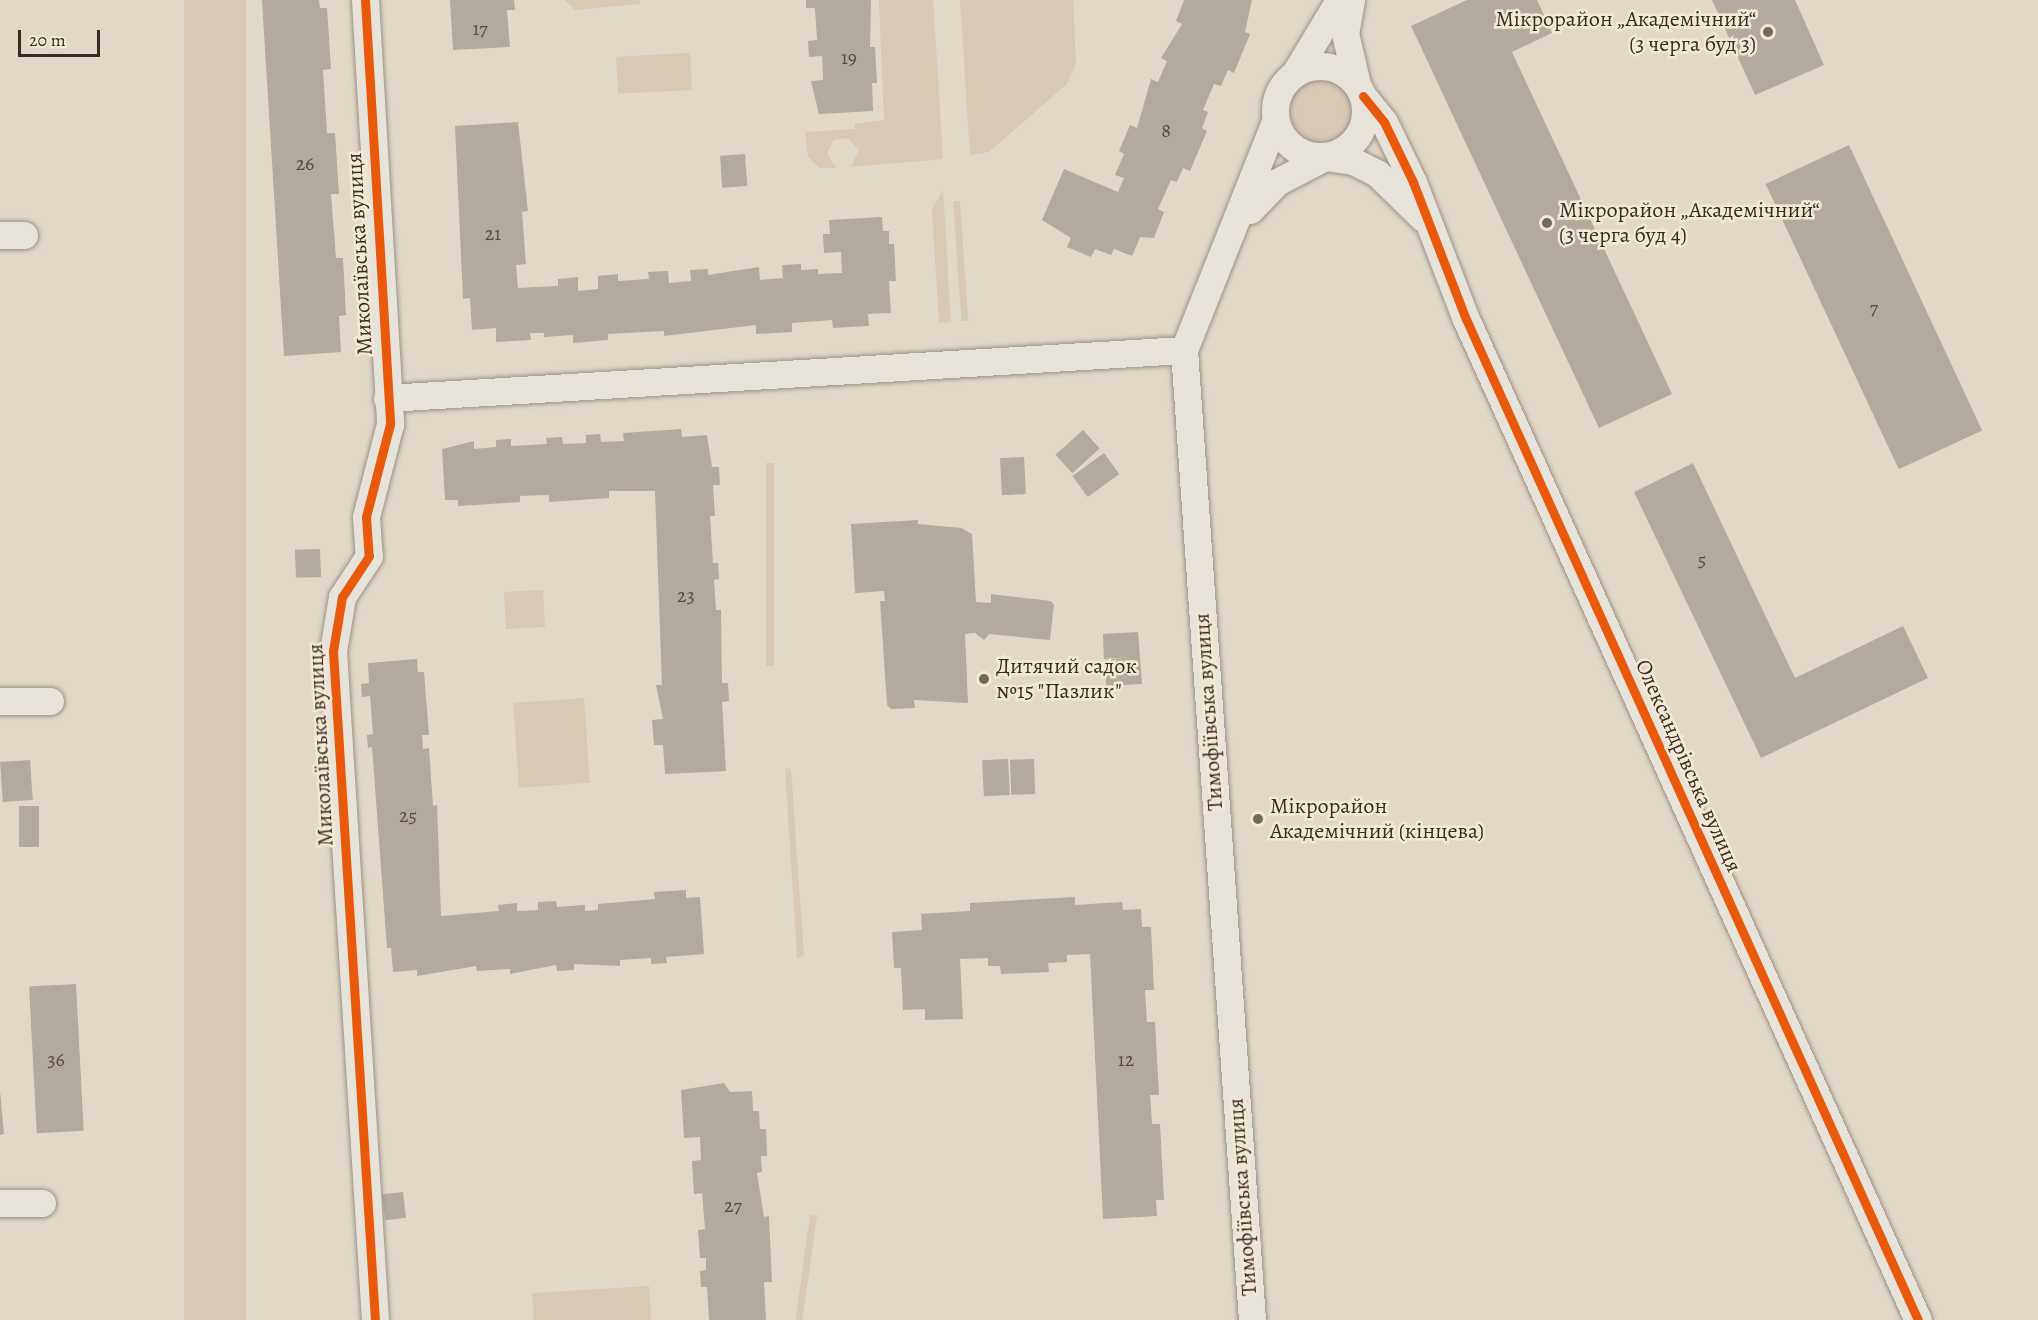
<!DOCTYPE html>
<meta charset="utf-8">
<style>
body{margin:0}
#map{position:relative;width:2038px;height:1320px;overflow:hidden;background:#e1d8c7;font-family:Alegreya,serif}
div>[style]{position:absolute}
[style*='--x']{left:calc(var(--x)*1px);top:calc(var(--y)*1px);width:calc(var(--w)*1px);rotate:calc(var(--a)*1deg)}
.green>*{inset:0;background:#d7c9b3;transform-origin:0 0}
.round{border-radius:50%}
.building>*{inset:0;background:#b2aa9f;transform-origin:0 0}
.roads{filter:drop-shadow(0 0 2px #989187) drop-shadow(0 0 2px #989187)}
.street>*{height:27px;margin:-13.5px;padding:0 13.5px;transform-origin:13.5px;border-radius:13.5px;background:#e8e3da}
.street>.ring{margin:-13.5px;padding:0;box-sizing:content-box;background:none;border:27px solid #e8e3da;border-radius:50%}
.cycleway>*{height:9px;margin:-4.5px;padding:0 4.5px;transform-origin:4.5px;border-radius:4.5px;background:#e8590c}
.dots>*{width:16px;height:16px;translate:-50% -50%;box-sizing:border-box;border:3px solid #f3e8d3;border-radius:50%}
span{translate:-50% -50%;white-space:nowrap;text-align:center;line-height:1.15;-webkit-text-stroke:5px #f3e8d3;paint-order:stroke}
.number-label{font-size:20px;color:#584b41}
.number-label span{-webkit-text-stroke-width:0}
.poi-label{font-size:22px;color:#3a2b22}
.right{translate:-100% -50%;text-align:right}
.left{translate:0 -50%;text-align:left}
.street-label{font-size:22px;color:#3a2b22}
.scale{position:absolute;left:18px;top:30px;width:82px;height:27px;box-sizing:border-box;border:3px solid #3a2b22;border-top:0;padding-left:8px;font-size:18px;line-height:21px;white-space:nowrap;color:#3a2b22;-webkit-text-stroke:4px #f3e8d3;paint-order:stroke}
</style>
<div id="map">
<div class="green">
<div style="left:184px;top:0;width:62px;height:1323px"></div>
<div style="clip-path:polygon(564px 0,640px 0,640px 4px,575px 10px)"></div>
<div style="clip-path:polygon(879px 0,933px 0,943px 159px,851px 167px,859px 150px,848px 138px,834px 140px,827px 153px,836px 168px,820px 168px,808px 157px,805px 132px,855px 129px,855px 124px,884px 120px)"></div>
<div style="clip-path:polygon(960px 0,1073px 0,1076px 63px,1067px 84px,989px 152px,970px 155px)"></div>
<div style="left:690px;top:53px;width:37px;height:74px;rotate:87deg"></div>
<div class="round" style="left:1286px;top:77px;width:68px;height:68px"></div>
<div style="clip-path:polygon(943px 190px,951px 322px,939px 323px,932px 209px)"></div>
<div style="left:960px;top:201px;width:120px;height:7px;rotate:86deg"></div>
<div style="left:766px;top:463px;width:8px;height:203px"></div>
<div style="left:543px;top:590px;width:37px;height:39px;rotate:87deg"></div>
<div style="left:584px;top:698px;width:85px;height:71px;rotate:86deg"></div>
<div style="clip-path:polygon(785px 768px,791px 769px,804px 956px,797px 958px)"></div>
<div style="left:810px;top:1215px;width:7px;height:105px;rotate:8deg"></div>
<div style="clip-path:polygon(649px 1286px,651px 1320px,534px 1320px,532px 1293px)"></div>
</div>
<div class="building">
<div style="clip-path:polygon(262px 0,319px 0,320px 8px,327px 8px,331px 69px,323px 70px,327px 133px,335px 133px,339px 194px,331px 194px,336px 258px,343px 258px,346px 315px,339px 316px,341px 352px,284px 356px)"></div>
<div style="clip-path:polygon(450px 0,514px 0,515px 10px,507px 10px,510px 47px,453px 50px)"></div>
<div style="clip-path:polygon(806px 0,871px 0,870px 47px,875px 47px,877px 83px,872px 83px,873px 111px,819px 114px,811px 81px,823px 80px,822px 56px,809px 57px,808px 41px,817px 40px,815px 8px,806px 8px)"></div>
<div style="clip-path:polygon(1184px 0,1252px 0,1245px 32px,1250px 34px,1234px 73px,1228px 70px,1221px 86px,1214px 84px,1203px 110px,1208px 112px,1202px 128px,1207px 131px,1190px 171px,1183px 168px,1177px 182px,1171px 180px,1158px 209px,1164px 212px,1154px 238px,1140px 237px,1132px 256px,1114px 249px,1111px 255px,1095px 249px,1091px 257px,1067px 247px,1071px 238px,1042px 220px,1064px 169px,1118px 192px,1124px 178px,1115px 175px,1124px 154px,1119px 151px,1130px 125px,1137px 128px,1151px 79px,1158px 82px,1167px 61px,1161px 58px,1182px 24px,1176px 21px)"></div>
<div style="clip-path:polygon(1467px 0,1537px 0,1552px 33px,1512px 52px,1672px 394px,1599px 428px,1411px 26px)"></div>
<div style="clip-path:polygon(1712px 0,1795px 0,1824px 65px,1755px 95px)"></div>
<div style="clip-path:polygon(518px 122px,528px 211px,522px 212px,526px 264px,516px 265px,518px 288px,558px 286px,558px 279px,578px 277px,578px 291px,598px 289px,598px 276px,618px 274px,618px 281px,649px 279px,648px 272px,668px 271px,669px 283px,691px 281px,690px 270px,708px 269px,708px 275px,759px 267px,760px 280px,783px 278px,782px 265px,801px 264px,801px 270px,818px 269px,818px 274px,842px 273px,841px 252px,824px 253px,823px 234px,830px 234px,829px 220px,882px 217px,883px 231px,889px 231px,889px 244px,894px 244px,896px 281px,889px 281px,891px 313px,868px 314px,869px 326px,833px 328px,832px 320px,792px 323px,792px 332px,756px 334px,756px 325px,664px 336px,664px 331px,608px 334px,608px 340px,573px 343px,573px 335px,544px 337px,544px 333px,530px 333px,531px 340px,496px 342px,496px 328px,472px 330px,470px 298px,463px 299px,455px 126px)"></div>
<div style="left:1849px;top:145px;width:315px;height:92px;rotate:65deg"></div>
<div style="left:745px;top:154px;width:32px;height:25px;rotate:86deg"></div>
<div style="clip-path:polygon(681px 429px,682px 437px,707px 435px,712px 467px,719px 467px,720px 485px,713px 485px,715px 516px,710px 516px,713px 563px,718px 563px,719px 579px,714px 580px,716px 610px,721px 610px,722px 683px,728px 683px,729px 701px,722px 702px,726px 771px,665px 774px,663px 745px,654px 745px,652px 720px,663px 719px,656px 685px,662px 685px,655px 491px,609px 491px,609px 498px,549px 502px,549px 495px,520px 496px,520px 502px,458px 506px,458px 500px,445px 500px,442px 449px,474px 441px,474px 449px,496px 447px,496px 440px,511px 439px,511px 446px,547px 444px,546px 438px,562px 437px,563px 444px,586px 443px,586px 435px,600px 434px,601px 442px,624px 441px,623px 433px)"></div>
<div style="left:1083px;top:430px;width:25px;height:37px;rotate:48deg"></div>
<div style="left:1104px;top:453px;width:26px;height:39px;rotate:54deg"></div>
<div style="left:1024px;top:457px;width:37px;height:24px;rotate:87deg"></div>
<div style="clip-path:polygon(1693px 463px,1795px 678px,1903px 626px,1928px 678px,1761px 758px,1634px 492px)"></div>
<div style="clip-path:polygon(918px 520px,918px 524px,961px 528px,972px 534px,976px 602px,991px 603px,991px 594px,1051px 601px,1054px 605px,1050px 640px,989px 634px,984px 640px,975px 633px,965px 634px,968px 703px,914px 700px,915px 708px,891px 709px,887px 705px,880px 601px,885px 601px,884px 591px,855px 593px,851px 524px)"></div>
<div style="left:320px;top:549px;width:28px;height:25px;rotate:88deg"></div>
<div style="clip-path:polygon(1138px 632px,1142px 684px,1106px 686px,1105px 660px,1132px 657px,1104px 659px,1103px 634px)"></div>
<div style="clip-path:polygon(417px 659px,418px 672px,424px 672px,429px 735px,422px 735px,423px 749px,429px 748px,433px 806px,437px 805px,441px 916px,499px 911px,498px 905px,517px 903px,517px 911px,538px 910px,538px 902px,556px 901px,557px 907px,585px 905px,585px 911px,598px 910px,598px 904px,655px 899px,654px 892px,686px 890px,686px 898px,700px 897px,704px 954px,666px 957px,667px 963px,651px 964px,651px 958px,620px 960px,620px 966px,574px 964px,574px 970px,557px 971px,556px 965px,510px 974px,510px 969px,477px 971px,476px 966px,417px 976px,417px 970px,393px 972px,391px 948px,387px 948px,372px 747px,368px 748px,367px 735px,373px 734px,370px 696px,362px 697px,361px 684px,369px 683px,368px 663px)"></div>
<div style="left:1008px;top:759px;width:36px;height:26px;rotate:87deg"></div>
<div style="left:1034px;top:759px;width:35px;height:24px;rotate:88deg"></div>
<div style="left:30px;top:760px;width:40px;height:30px;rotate:86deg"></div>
<div style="left:19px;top:806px;width:20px;height:41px"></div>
<div style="clip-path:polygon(1075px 897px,1075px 905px,1122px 902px,1123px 910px,1141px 909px,1142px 927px,1151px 927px,1154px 990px,1145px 990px,1147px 1022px,1155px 1022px,1159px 1095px,1150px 1095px,1152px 1124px,1160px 1124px,1164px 1200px,1156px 1200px,1157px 1216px,1103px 1219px,1090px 954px,1067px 955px,1067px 962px,1048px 963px,1049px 972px,1001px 974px,1000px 966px,988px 966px,988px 958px,960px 959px,963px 1019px,925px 1020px,925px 1009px,903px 1010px,901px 968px,894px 968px,892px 932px,922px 930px,921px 914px,970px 911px,970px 903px)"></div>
<div style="left:76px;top:984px;width:147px;height:47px;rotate:87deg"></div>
<div style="clip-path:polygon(724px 1083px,730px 1092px,752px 1091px,753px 1111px,759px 1111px,760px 1129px,766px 1129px,767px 1156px,761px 1156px,762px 1172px,757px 1173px,764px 1217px,769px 1216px,772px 1282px,764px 1282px,766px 1320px,709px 1320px,707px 1287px,701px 1287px,700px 1271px,706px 1270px,706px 1258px,700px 1258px,698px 1230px,705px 1229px,702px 1193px,694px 1194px,692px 1161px,701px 1160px,700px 1137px,684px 1138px,681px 1090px)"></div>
<div style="clip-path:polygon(0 1091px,4px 1134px,0 1135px)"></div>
<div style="left:403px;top:1192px;width:26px;height:21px;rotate:83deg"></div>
</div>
<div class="roads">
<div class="street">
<div style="--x:365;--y:0;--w:425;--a:86.6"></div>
<div style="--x:390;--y:424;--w:96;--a:104.5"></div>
<div style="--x:366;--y:517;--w:39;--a:86"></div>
<div style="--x:369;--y:556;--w:49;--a:123.4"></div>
<div style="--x:342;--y:597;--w:55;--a:99.5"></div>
<div style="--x:333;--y:651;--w:670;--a:86.41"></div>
<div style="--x:1351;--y:0;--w:34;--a:100"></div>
<div style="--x:1345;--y:33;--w:52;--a:76.8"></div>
<div class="ring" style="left:1275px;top:66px;width:63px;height:63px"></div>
<div style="--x:1295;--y:73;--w:85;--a:-58.9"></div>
<div style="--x:1363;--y:96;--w:33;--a:51"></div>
<div style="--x:1384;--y:122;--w:67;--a:64.2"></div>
<div style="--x:1413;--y:182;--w:147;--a:68.9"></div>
<div style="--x:1466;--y:319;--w:1098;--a:65.7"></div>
<div style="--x:1250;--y:210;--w:39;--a:-46"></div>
<div style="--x:1277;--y:182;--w:54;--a:-27.5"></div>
<div style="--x:1325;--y:157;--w:28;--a:8"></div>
<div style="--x:1353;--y:161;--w:27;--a:27"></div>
<div style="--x:1377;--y:173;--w:64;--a:44.4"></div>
<div style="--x:0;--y:235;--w:24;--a:0"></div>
<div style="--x:387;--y:398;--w:798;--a:-3.45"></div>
<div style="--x:0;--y:701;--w:50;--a:0"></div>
<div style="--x:0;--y:1203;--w:42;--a:0"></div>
<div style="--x:1252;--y:1320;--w:972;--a:-94.01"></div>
<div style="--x:1184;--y:350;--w:246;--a:-68.3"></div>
</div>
</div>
<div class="cycleway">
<div style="--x:365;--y:0;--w:425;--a:86.6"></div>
<div style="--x:390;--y:424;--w:96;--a:104.5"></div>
<div style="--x:366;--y:517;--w:39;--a:86"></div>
<div style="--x:369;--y:556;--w:49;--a:123.4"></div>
<div style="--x:342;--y:597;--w:55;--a:99.5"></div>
<div style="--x:333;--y:651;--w:670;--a:86.41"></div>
<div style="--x:1363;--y:96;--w:33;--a:51"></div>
<div style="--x:1384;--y:122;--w:67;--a:64.2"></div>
<div style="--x:1413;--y:182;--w:147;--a:68.9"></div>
<div style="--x:1466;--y:319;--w:1098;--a:65.7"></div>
</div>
<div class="dots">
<div style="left:1768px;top:32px;background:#74685c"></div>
<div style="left:1547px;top:223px;background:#74685c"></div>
<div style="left:984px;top:679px;background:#74685c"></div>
<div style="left:1258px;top:819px;background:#74685c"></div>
</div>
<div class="number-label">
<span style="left:480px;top:28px">17</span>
<span style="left:849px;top:57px">19</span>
<span style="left:1166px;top:130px">8</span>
<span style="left:305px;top:163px">26</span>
<span style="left:493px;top:233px">21</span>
<span style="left:1874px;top:307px">7</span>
<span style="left:1702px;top:559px">5</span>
<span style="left:686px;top:595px">23</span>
<span style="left:408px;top:815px">25</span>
<span style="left:56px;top:1059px">36</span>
<span style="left:1126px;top:1059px">12</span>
<span style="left:733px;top:1205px">27</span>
</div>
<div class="poi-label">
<span class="right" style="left:1756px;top:32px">Мікрорайон „Академічний“<br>(3 черга буд 3)</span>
<span class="left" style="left:1559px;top:223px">Мікрорайон „Академічний“<br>(3 черга буд 4)</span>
<span class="left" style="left:996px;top:679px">Дитячий садок<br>№15 "Пазлик"</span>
<span class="left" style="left:1270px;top:819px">Мікрорайон<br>Академічний (кінцева)</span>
</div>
<div class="street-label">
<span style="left:360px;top:254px;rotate:-93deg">Миколаївська вулиця</span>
<span style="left:1209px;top:712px;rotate:-94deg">Тимофіївська вулиця</span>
<span style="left:321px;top:745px;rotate:-93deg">Миколаївська вулиця</span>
<span style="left:1688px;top:766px;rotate:66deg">Олександрівська вулиця</span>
<span style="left:1243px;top:1197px;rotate:-94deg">Тимофіївська вулиця</span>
</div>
<div class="scale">20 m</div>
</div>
